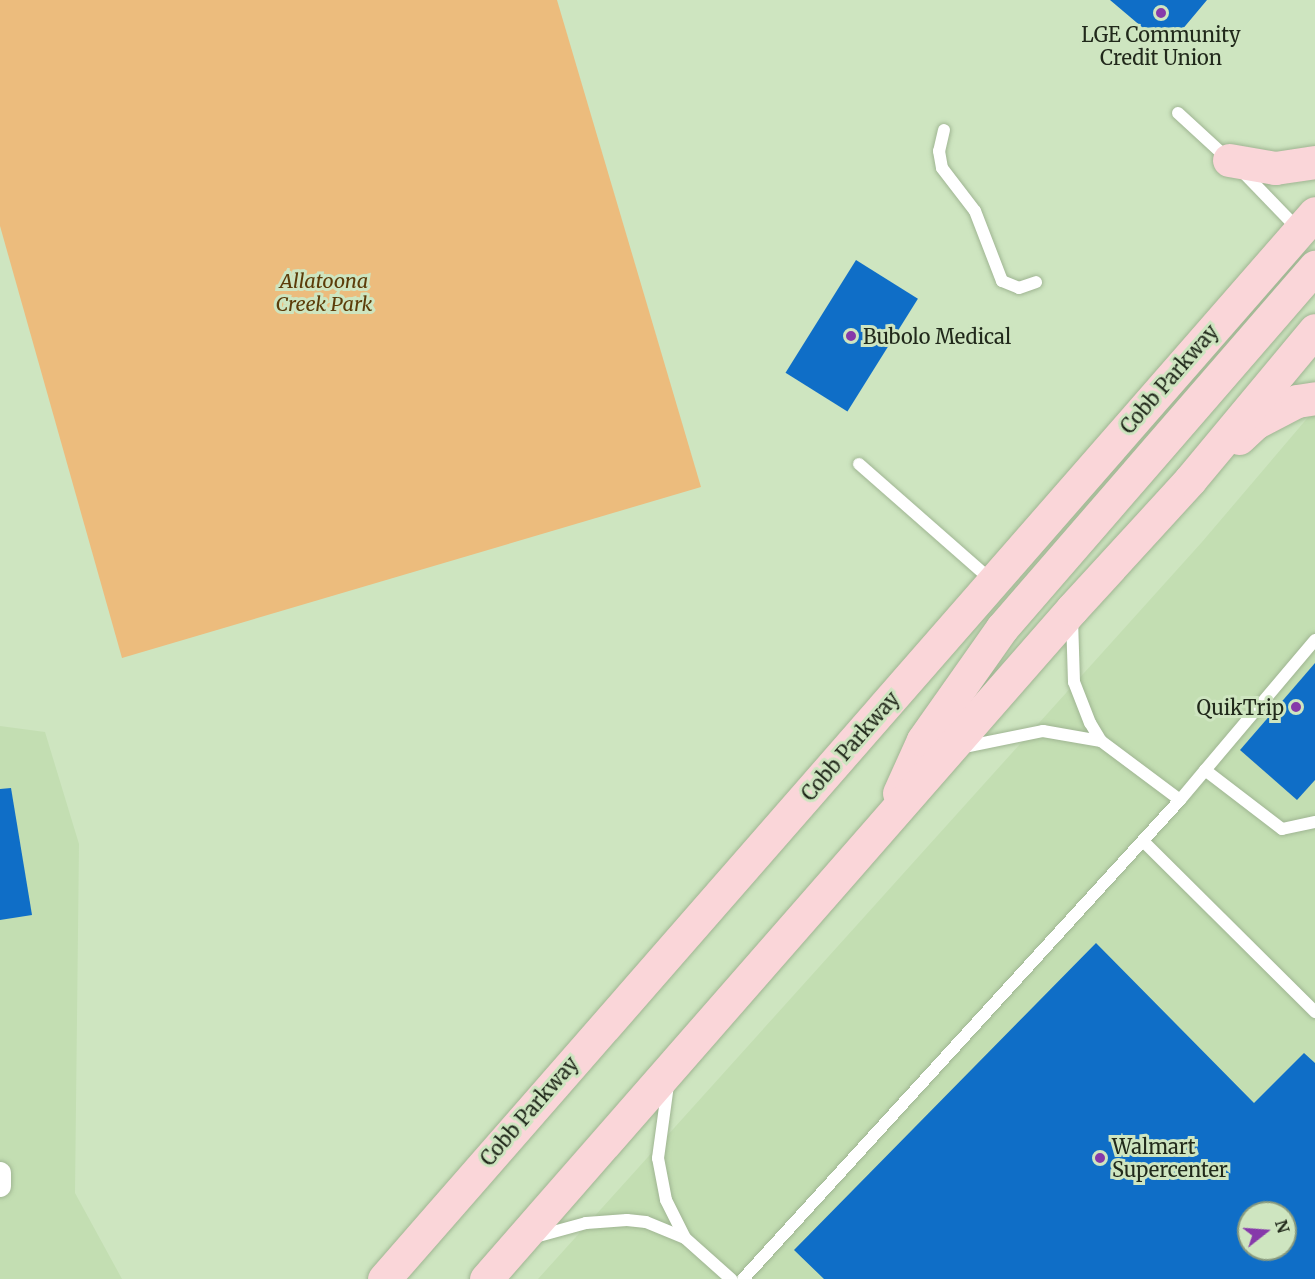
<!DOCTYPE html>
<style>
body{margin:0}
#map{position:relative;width:1315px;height:1279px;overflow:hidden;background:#cee5c0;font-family:Merriweather,serif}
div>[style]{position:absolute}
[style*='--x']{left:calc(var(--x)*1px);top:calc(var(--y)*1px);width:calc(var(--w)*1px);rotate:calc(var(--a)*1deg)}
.built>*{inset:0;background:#c3deb2}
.green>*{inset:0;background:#ecbc7d}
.building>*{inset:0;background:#0f6ec7;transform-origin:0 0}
.roads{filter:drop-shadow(0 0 2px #9fb592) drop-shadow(0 0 2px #9fb592)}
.lane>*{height:12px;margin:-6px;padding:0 6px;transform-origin:6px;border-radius:6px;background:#fff}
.street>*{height:22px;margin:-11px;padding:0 11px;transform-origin:11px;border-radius:11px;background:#fff}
.primary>*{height:33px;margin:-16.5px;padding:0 16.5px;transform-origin:16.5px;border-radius:16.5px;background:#fad6d9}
.dots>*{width:16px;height:16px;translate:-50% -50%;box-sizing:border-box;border:3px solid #cee5c0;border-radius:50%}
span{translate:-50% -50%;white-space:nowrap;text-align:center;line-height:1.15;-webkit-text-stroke:6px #cee5c0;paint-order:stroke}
.poi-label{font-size:20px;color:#21291b}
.left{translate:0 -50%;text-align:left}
.right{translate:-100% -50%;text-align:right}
.park-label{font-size:20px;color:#5c3c09;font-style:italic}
.street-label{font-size:20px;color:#21291b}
.north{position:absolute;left:1237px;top:1201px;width:60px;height:60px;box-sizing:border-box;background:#cee5c0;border:2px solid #899a7e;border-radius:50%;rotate:73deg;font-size:16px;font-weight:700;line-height:24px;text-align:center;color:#21291b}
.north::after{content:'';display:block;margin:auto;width:21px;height:27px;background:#8639aa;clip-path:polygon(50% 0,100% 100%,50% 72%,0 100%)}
</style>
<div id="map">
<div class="built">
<div style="clip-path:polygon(evenodd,1315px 414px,1315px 1279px,538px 1279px,1202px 542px,1310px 415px,1315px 414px,1249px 1213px,1285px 1213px,1285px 1249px,1249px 1249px,1249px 1213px)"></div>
<div style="clip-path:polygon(0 726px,45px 732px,79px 844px,75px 1193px,122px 1279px,0 1279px)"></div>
</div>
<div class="green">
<div style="clip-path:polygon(0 0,557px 0,701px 487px,122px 658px,0 226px)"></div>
</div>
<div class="building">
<div style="clip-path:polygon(1110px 0,1207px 0,1181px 31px,1176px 27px,1162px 44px)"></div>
<div style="left:856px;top:260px;width:73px;height:133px;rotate:32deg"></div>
<div style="clip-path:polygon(1315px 663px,1315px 780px,1297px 800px,1240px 750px)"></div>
<div style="clip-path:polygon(11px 788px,32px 915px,0 920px,0 789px)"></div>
<div style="clip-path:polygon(evenodd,1096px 943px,1254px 1103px,1304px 1053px,1315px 1063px,1315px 1279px,824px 1279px,794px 1250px,1096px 943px,1249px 1213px,1285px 1213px,1285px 1249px,1249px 1249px,1249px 1213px)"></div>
</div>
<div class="roads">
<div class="lane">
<div style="--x:1178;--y:113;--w:68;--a:42.6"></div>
<div style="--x:944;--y:130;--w:22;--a:103"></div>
<div style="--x:939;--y:151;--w:17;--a:80"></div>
<div style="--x:942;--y:168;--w:54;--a:52.5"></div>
<div style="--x:975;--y:211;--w:75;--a:68.9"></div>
<div style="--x:1002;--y:281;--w:18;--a:22"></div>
<div style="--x:1019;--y:288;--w:18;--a:-19"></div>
<div style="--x:1241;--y:170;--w:82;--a:46"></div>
<div style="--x:859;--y:464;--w:177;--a:41.3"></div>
<div style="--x:1315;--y:640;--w:170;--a:130.2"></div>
<div style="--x:1205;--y:770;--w:97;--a:37.5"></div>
<div style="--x:1282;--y:829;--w:34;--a:-12"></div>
<div style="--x:964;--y:747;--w:81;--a:-11.4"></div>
<div style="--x:1043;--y:731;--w:59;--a:9.8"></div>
<div style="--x:1180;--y:800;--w:39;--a:-50"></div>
<div style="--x:1143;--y:841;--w:243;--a:44.8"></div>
<div style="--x:668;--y:1085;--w:74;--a:97.8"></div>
<div style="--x:658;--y:1158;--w:43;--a:79.2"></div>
<div style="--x:666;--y:1200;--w:42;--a:63.4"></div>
<div style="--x:685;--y:1238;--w:62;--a:41.7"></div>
<div style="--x:535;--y:1237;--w:53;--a:-15.4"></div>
<div style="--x:586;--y:1223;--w:41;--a:-4.2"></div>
<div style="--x:627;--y:1220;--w:19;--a:6"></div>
<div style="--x:646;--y:1222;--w:42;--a:22.3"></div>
<div style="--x:743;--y:1279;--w:648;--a:-47.63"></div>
<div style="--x:1180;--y:800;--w:99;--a:-143.2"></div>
<div style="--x:1101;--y:741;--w:21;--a:-121"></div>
<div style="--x:1090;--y:723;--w:44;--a:-111.3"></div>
<div style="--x:1074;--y:682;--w:62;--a:-91.8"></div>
</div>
<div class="street">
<div style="--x:0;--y:1173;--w:13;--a:90"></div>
</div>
<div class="primary">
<div style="--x:1229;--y:160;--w:47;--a:9.9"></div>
<div style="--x:1275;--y:168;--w:40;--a:-8.5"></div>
<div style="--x:1239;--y:438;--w:22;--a:-43"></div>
<div style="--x:1255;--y:423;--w:47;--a:-27.6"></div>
<div style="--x:1297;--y:401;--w:18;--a:-9"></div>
<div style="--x:899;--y:793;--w:58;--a:-65.6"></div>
<div style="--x:923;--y:740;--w:137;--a:-54.8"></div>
<div style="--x:1002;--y:628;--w:478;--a:-49.1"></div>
<div style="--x:384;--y:1279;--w:1415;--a:-48.87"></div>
<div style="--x:486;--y:1279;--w:890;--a:-48.83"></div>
<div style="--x:1072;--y:609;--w:175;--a:-47.5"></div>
<div style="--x:1190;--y:480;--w:195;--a:-50.2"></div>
</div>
</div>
<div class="dots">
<div style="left:1161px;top:13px;background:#8639aa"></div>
<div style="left:851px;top:336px;background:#8639aa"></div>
<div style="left:1296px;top:707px;background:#8639aa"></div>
<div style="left:1100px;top:1158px;background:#8639aa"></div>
</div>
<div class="poi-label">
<span style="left:1161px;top:46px">LGE Community<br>Credit Union</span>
<span class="left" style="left:863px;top:336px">Bubolo Medical</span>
<span class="right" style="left:1284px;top:707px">QuikTrip</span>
<span class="left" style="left:1112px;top:1158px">Walmart<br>Supercenter</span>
</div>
<div class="park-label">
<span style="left:324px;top:292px">Allatoona<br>Creek Park</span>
</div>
<div class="street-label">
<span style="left:1169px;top:379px;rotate:-49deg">Cobb Parkway</span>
<span style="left:850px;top:746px;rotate:-49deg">Cobb Parkway</span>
<span style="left:529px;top:1111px;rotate:-49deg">Cobb Parkway</span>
</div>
<div class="north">N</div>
</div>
